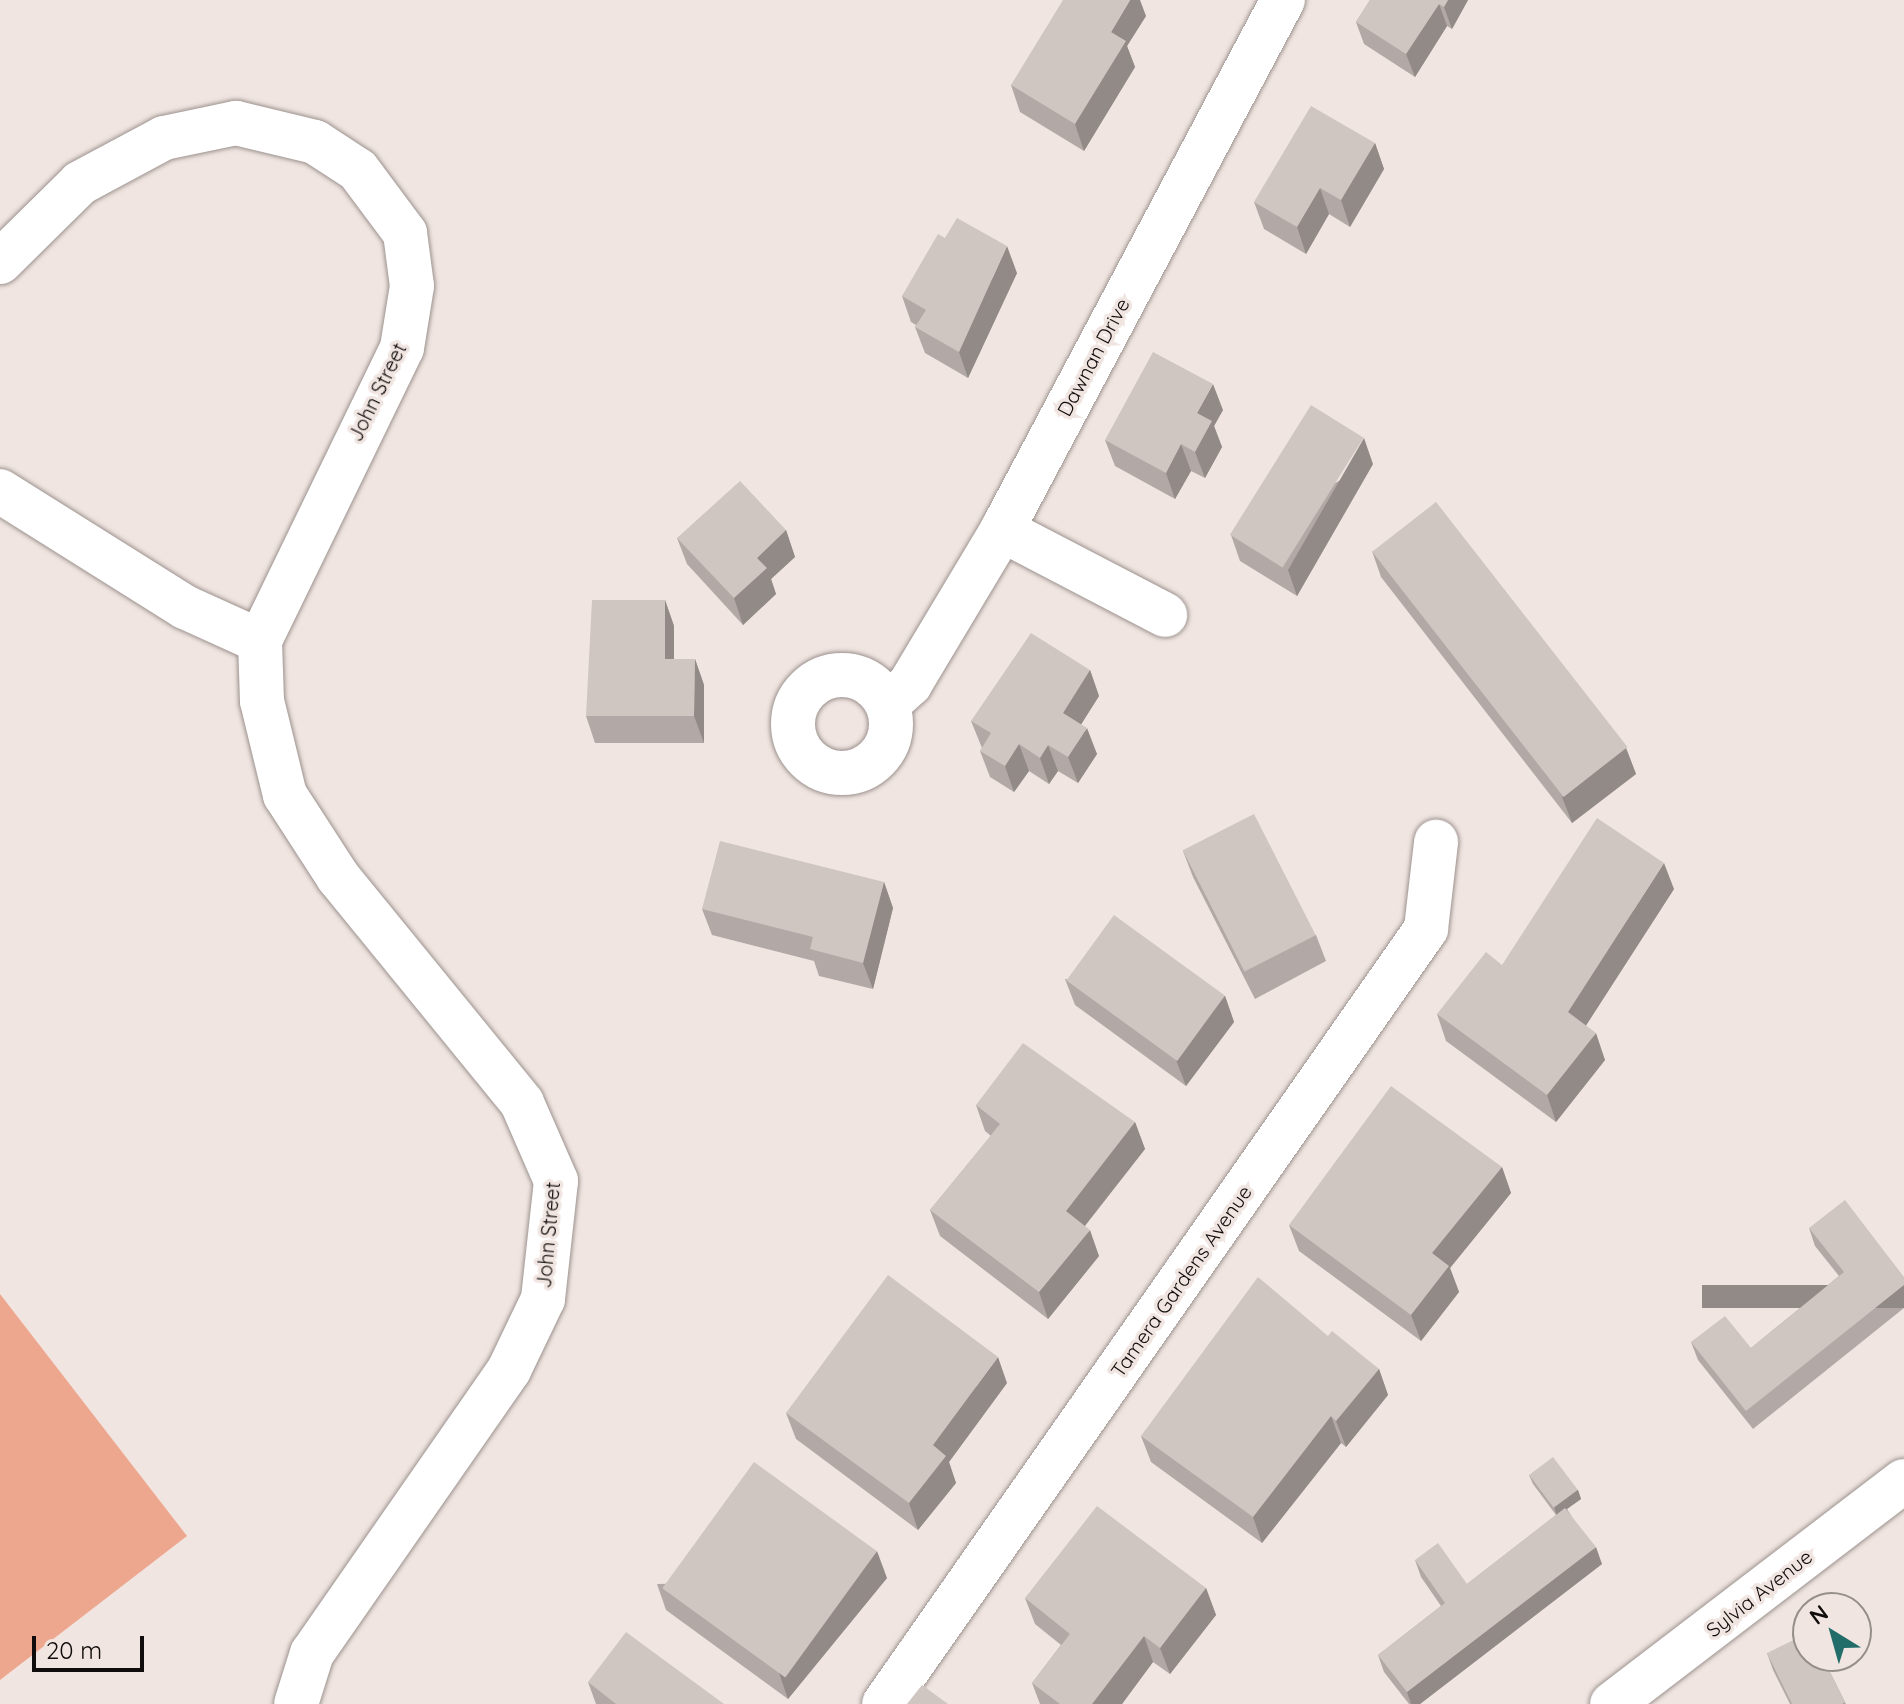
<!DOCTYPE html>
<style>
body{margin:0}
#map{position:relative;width:1904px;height:1704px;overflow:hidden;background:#f0e5e1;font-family:Quicksand,sans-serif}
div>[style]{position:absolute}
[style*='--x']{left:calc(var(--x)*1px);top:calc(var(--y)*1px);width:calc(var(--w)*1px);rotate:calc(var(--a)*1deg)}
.green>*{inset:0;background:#eea78f}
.roads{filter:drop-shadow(0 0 2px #9c928e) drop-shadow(0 0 2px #9c928e)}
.minor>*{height:44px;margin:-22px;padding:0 22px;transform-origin:22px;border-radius:22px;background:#fff}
.minor>.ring{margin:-22px;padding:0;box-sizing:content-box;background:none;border:44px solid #fff;border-radius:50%}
.wall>*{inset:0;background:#b2a9a6}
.shaded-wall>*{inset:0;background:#918a87;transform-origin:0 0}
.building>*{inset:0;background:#cfc5c1;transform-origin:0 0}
span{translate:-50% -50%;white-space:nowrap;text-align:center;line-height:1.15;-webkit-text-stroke:7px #f0e5e1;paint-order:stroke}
.street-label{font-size:20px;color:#100c0b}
.north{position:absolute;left:1792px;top:1592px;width:80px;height:80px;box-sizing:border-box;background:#f0e5e1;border:2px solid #968e8b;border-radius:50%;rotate:323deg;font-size:22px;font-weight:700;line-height:32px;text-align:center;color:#100c0b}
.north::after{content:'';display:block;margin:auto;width:28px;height:36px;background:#226d69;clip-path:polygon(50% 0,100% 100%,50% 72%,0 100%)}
.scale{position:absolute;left:32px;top:1636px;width:112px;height:36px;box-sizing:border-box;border:4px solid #100c0b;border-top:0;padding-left:10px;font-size:24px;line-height:28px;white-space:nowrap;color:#100c0b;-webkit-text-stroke:6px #f0e5e1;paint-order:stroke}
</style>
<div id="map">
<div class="green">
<div style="clip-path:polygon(0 1294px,187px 1536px,0 1680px)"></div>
</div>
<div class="roads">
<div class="minor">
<div style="--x:0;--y:262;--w:112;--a:-44.6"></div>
<div style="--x:80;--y:183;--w:95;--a:-28.2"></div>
<div style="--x:164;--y:138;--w:74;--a:-11.8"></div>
<div style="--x:236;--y:123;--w:81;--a:13.5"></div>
<div style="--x:315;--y:142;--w:51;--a:33.1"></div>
<div style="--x:358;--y:170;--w:79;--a:53.3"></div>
<div style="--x:405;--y:233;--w:53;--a:82.5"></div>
<div style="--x:412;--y:286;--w:63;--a:99.2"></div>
<div style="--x:402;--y:348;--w:326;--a:115.9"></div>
<div style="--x:260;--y:641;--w:60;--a:88.1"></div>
<div style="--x:262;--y:701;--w:97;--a:76.3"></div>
<div style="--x:285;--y:795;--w:98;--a:57.1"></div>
<div style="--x:338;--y:877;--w:291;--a:50.8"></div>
<div style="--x:522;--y:1103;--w:85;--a:66.4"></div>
<div style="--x:556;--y:1181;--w:119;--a:96.3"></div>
<div style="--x:543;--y:1299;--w:79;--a:115.6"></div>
<div style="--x:509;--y:1370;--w:345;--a:124.8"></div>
<div style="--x:312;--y:1653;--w:53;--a:107.4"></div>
<div style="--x:0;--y:491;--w:218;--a:32.1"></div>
<div style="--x:185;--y:607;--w:82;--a:24.4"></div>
<div style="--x:1002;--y:530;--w:184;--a:27.5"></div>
<div class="ring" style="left:793px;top:675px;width:54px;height:54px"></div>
<div style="--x:888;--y:704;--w:30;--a:-42"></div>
<div style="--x:910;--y:684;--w:179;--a:-59.1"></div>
<div style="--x:1002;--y:530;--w:600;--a:-62.07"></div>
<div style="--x:884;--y:1704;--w:946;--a:-55.03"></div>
<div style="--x:1426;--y:929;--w:88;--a:-83.4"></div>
<div style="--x:1612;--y:1704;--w:367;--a:-37.4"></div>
</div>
</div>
<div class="wall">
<div style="clip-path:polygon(1370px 0,1468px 0,1452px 29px,1447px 26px,1415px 77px,1364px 44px,1356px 22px)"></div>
<div style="clip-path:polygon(1146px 16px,1127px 46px,1135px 67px,1084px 151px,1020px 112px,1011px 85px)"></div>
<div style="clip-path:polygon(1375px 143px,1384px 169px,1350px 227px,1329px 214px,1306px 254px,1264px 229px,1254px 202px)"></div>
<div style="clip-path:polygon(1017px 273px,968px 378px,925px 353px,915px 327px,916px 325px,911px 322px,902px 296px)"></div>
<div style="clip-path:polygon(1223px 410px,1214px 426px,1222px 447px,1205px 478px,1191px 471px,1175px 499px,1115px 466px,1105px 440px)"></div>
<div style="clip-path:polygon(1373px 464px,1297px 596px,1240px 561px,1231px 535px)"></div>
<div style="clip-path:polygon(786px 530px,795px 557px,771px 579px,776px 594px,743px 625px,687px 564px,677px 538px)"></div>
<div style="clip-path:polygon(1372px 551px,1626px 748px,1636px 774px,1572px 823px,1381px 577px)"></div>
<div style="clip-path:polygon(665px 600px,674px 626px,674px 659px,695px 659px,704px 685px,704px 743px,595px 743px,586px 716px)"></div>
<div style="clip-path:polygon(1090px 670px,1099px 696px,1081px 724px,1097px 754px,1078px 783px,1058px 771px,1049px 784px,1029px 771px,1014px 792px,990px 777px,980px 751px,982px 748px,971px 721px)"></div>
<div style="clip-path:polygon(1183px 851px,1316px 935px,1326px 961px,1255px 999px,1193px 877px)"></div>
<div style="clip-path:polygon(884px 882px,893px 908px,873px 989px,819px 976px,814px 961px,712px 935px,702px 909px)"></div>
<div style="clip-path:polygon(1674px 889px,1586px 1025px,1605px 1060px,1556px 1122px,1446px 1041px,1437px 1014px)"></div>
<div style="clip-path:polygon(1065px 979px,1225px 996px,1234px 1022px,1186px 1086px,1075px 1005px)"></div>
<div style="clip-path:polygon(976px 1105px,1135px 1122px,1145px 1149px,1085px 1226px,1099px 1256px,1048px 1319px,940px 1236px,930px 1210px,991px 1136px,985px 1131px)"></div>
<div style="clip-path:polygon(1502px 1167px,1511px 1193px,1450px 1268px,1459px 1292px,1421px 1341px,1299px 1251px,1289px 1225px)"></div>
<div style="clip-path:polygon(1809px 1228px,1904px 1277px,1904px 1308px,1753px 1429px,1698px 1360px,1691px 1342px,1751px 1348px,1839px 1276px,1815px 1246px)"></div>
<div style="clip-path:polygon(1328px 1336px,1379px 1369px,1388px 1395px,1346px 1447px,1341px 1443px,1262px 1543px,1151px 1462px,1141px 1436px)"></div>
<div style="clip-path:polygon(1007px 1383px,949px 1462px,956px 1483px,918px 1530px,796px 1439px,786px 1413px)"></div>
<div style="clip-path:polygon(1529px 1475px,1578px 1490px,1581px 1499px,1567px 1509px,1602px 1564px,1420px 1704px,1409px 1704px,1384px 1672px,1378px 1655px,1441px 1606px,1421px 1577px,1415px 1560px,1467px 1584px,1556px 1515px,1533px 1484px)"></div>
<div style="clip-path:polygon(887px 1578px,788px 1699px,666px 1610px,657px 1584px)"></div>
<div style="clip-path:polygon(1206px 1588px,1216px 1615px,1170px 1674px,1153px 1662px,1122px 1704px,1040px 1704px,1032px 1683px,1061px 1645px,1035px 1624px,1025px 1598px)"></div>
<div style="clip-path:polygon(1767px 1653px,1822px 1656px,1846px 1704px,1790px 1704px,1773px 1670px)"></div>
<div style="clip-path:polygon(588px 1682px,724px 1704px,596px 1704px)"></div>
</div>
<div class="shaded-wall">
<div style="clip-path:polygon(1130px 0,1140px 0,1146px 16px,1127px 46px,1135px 67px,1084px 151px,1075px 124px,1111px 32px)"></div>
<div style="clip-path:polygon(1448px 0,1468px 0,1452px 29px,1444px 7px)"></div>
<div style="clip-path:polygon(1439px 4px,1447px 26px,1415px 77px,1406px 54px)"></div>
<div style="clip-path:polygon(1375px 143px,1384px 169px,1350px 227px,1341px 200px)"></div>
<div style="clip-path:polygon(1320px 188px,1329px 214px,1306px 254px,1297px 227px)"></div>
<div style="clip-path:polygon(1007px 246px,1017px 273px,968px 378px,959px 352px)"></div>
<div style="clip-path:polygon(1213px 384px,1223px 410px,1214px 426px,1222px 447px,1205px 478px,1195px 452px,1197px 413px)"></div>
<div style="clip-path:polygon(1364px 438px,1373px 464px,1297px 596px,1288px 570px)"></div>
<div style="clip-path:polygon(1181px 444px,1191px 471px,1175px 499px,1166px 473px)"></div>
<div style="clip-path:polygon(786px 530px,795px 557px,771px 579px,776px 594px,743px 625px,734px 598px,757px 558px)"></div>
<div style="clip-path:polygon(665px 600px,674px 626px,674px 685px,665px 659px)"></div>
<div style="clip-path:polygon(695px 659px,704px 685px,704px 743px,694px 716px)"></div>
<div style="clip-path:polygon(1090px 670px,1099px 696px,1072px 739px,1063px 713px)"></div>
<div style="clip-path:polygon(1087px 728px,1097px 754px,1078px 783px,1068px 757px)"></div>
<div style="clip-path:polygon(1019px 744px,1029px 771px,1014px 792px,1005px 766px)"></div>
<div style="clip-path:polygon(1048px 745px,1058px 771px,1049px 784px,1040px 758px)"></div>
<div style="clip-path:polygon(1626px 748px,1636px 774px,1572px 823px,1562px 797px)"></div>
<div style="clip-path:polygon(1664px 863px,1674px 889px,1578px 1038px,1568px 1012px)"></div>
<div style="clip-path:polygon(884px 882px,893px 908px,873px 989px,863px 963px)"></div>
<div style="clip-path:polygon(1225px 996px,1234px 1022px,1186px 1086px,1176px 1060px)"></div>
<div style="clip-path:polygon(1596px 1033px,1605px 1060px,1556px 1122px,1547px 1095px)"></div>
<div style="clip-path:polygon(1135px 1122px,1145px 1149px,1076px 1237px,1066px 1211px)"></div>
<div style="clip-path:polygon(1502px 1167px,1511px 1193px,1450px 1268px,1459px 1292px,1421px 1341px,1411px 1315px,1432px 1253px)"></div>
<div style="clip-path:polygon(1090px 1230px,1099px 1256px,1048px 1319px,1039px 1292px)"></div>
<div style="left:1904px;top:1285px;width:23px;height:202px;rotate:90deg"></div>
<div style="clip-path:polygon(998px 1357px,1007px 1383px,949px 1462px,956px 1483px,918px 1530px,909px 1503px,933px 1445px)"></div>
<div style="clip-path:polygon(1379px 1369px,1388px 1395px,1346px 1447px,1336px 1421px)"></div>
<div style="clip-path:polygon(1331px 1416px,1341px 1443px,1262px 1543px,1253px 1517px)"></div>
<div style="clip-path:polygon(1578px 1490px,1581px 1499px,1557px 1516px,1554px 1507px)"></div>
<div style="clip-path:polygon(1596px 1547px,1602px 1564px,1420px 1704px,1411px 1704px,1407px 1692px)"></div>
<div style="clip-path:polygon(877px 1551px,887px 1578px,788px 1699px,779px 1673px)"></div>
<div style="clip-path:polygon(1206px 1588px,1216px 1615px,1170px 1674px,1160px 1648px)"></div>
<div style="clip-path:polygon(1144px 1636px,1153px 1662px,1122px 1704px,1092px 1704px)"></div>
</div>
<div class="building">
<div style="clip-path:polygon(1063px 0,1130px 0,1111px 32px,1126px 41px,1075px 124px,1011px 85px)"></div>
<div style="clip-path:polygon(1370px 0,1448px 0,1444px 7px,1439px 4px,1406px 54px,1356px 22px)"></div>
<div style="clip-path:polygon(1311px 106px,1375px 143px,1341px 200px,1320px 188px,1297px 227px,1254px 202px)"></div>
<div style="clip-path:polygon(957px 218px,1007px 246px,959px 352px,915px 327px,926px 310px,902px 296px,938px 234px,945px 238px)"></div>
<div style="clip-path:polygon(1153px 352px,1213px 384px,1197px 413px,1212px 421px,1195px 452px,1181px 444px,1166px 473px,1105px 440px)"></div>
<div style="left:1311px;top:405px;width:62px;height:153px;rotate:32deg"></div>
<div style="clip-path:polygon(740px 481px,786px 530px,757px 558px,767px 568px,734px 598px,677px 538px)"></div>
<div style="left:1436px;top:502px;width:311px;height:81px;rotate:52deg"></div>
<div style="clip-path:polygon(592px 600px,665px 600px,665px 659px,695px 659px,694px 716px,586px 716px)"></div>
<div style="clip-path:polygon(1031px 633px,1090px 670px,1063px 713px,1087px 728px,1068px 757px,1048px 745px,1040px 758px,1019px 744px,1005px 766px,980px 751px,991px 733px,971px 721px)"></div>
<div style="left:1254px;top:814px;width:136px;height:80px;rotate:63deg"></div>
<div style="clip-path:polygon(1597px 818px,1664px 863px,1568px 1012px,1596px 1033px,1547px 1095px,1437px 1014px,1486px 952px,1502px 965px)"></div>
<div style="clip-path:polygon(720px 841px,884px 882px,863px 963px,810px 949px,813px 937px,702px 909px)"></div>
<div style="left:1114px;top:915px;width:137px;height:81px;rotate:36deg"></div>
<div style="clip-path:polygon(1023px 1043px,1135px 1122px,1066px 1211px,1090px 1230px,1039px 1292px,930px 1210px,1000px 1124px,976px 1105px)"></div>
<div style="clip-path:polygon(1391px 1086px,1502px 1167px,1432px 1253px,1449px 1266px,1411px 1315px,1289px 1225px)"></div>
<div style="clip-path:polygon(1845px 1200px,1904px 1277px,1904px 1285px,1746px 1411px,1691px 1342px,1725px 1316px,1751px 1348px,1844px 1272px,1809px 1228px)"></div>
<div style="clip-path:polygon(888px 1275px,998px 1357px,933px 1445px,946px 1456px,909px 1503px,786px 1413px)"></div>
<div style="clip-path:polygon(1258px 1277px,1328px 1336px,1332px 1331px,1379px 1369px,1336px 1421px,1331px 1416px,1253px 1517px,1141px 1436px)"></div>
<div style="left:1553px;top:1457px;width:41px;height:30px;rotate:53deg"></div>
<div style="left:754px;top:1462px;width:152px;height:156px;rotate:36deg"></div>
<div style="clip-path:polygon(1097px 1506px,1206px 1588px,1160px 1648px,1144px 1636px,1092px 1704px,1060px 1704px,1032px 1683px,1070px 1634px,1025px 1598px)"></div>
<div style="clip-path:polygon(1565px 1508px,1596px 1547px,1407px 1692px,1378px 1655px,1445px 1603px,1415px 1560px,1438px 1543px,1467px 1584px)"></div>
<div style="clip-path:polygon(626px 1632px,724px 1704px,616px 1704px,588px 1682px)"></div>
<div style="clip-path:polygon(1808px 1633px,1808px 1656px,1822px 1656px,1845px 1702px,1842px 1704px,1792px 1704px,1767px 1653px)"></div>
<div style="clip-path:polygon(922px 1685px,948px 1704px,907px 1704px)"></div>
</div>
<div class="street-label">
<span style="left:1093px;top:357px;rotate:-62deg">Dawnan Drive</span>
<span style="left:377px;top:392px;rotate:-64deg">John Street</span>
<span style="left:548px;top:1235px;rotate:-85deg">John Street</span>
<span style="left:1181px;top:1281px;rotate:-55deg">Tamera Gardens Avenue</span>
<span style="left:1759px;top:1593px;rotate:-38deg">Sylvia Avenue</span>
</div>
<div class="north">N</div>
<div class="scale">20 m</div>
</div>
